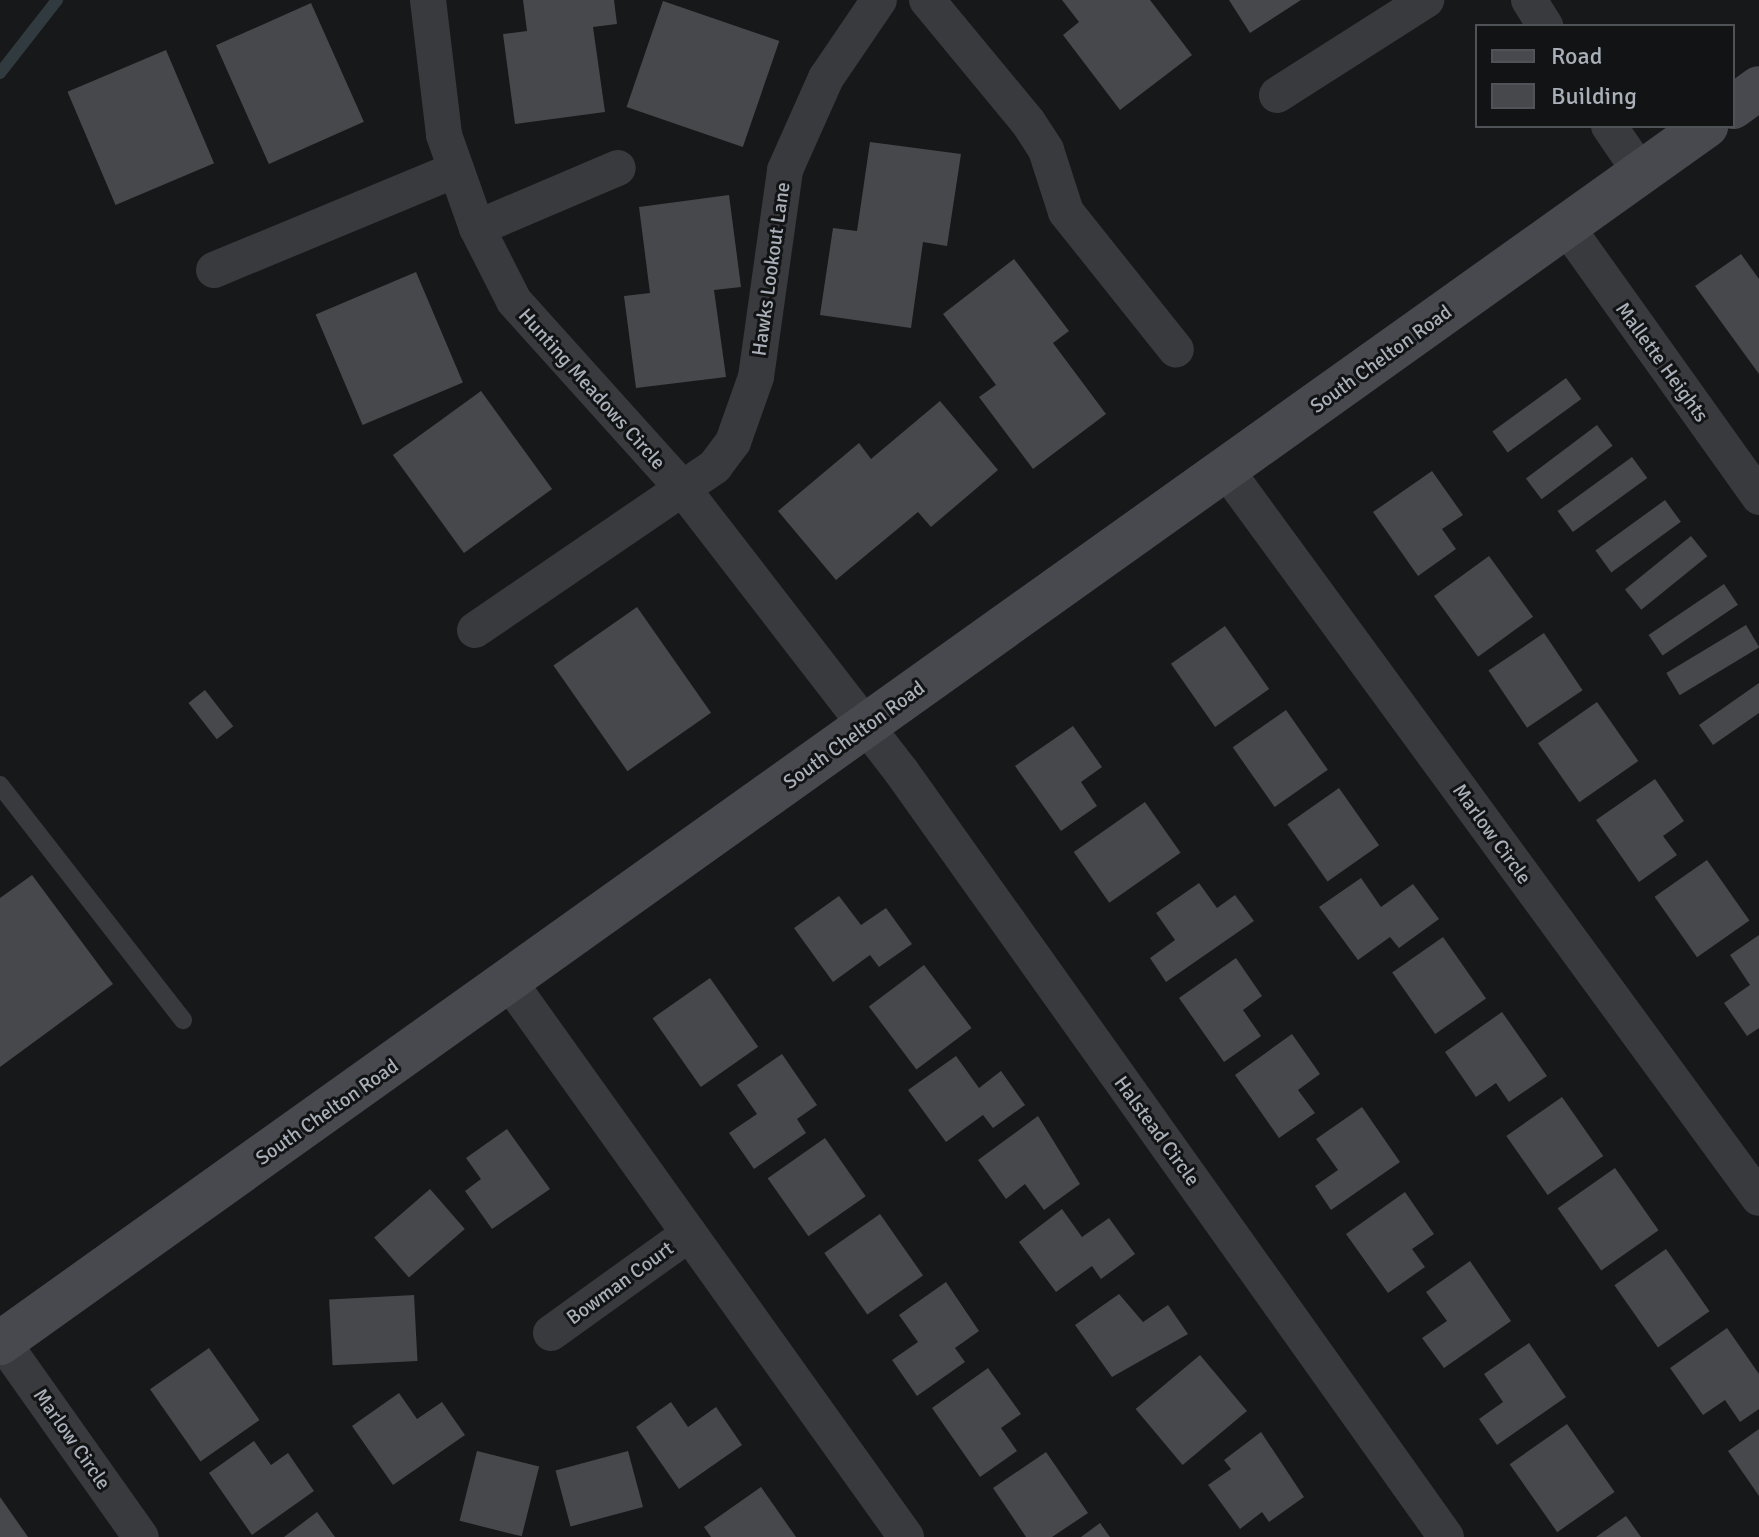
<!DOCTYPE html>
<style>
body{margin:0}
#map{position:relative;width:1759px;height:1537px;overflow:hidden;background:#171819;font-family:Signika,sans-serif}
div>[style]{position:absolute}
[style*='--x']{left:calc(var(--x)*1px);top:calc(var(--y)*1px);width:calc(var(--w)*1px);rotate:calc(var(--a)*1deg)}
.stream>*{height:12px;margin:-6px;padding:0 6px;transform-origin:6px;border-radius:6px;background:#303a3f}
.building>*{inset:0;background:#47484c;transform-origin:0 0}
.lane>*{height:18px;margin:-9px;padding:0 9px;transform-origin:9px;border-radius:9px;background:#393a3e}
.street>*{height:36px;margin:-18px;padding:0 18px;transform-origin:18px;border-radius:18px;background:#393a3e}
.secondary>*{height:44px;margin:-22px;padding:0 22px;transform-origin:22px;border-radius:22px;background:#47494e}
span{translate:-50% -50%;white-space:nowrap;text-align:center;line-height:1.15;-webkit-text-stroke:6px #121314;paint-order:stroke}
.street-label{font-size:20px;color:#aab0b9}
.legend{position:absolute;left:1475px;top:24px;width:260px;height:104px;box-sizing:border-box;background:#121314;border:2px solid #4f5256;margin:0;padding:10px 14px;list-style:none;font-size:24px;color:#aab0b9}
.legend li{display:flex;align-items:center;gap:16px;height:40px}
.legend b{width:40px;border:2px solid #4f5256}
</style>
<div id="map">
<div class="stream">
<div style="--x:0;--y:73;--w:93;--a:-52"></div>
</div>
<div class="building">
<div style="clip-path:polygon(523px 0,614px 0,617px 24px,593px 27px,605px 112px,515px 124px,503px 34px,527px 31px)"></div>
<div style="clip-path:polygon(1062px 0,1150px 0,1192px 55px,1120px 110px,1063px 35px,1079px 22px)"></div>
<div style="clip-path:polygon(1229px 0,1301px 0,1250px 33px)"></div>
<div style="left:663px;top:1px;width:123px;height:112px;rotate:19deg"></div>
<div style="left:311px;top:3px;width:130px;height:104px;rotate:66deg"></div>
<div style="left:166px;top:50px;width:123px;height:107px;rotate:67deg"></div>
<div style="clip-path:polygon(870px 142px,961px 154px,947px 246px,923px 242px,911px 328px,820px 315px,833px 228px,857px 231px)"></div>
<div style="clip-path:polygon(729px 195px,741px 287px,714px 290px,726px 377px,636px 388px,624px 296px,650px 293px,639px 207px)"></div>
<div style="clip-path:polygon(1741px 254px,1759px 279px,1759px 374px,1695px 286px)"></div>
<div style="clip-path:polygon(1014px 259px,1069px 331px,1053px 343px,1106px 414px,1033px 469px,979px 397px,996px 385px,943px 314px)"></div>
<div style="left:416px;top:272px;width:120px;height:109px;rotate:67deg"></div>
<div style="left:1566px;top:378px;width:26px;height:91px;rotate:54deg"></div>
<div style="left:481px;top:391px;width:121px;height:109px;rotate:54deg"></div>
<div style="clip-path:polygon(940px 401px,998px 470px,931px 527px,918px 512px,836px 580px,778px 511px,859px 443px,871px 459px)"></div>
<div style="left:1597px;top:425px;width:26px;height:89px;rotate:53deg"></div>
<div style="left:1632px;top:457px;width:26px;height:92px;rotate:54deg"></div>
<div style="clip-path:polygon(1432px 471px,1463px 515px,1442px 529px,1456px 549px,1418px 576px,1373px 512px)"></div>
<div style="left:1665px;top:500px;width:27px;height:86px;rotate:54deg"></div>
<div style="left:1691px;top:536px;width:26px;height:85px;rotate:51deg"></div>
<div style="left:1489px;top:556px;width:75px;height:68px;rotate:54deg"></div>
<div style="left:1724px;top:584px;width:25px;height:91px;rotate:56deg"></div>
<div style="left:637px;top:607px;width:129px;height:102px;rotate:55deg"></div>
<div style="left:1746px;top:625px;width:26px;height:93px;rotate:59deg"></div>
<div style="left:1225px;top:626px;width:77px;height:66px;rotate:55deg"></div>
<div style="left:1544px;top:633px;width:69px;height:67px;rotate:56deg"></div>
<div style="clip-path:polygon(1759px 683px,1759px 713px,1713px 745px,1699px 725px)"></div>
<div style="left:205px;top:690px;width:46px;height:21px;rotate:52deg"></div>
<div style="left:1597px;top:702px;width:72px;height:72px;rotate:55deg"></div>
<div style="left:1286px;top:710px;width:73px;height:65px;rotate:55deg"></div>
<div style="clip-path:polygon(1073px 726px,1102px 767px,1081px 782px,1097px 806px,1061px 831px,1015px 766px)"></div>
<div style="clip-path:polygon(1655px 779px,1684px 821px,1663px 836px,1677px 855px,1639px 882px,1596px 820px)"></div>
<div style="left:1339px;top:788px;width:70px;height:63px;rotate:55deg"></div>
<div style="left:1145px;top:802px;width:62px;height:87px;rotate:55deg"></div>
<div style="left:1707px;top:860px;width:74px;height:64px;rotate:55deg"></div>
<div style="clip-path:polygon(32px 875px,113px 984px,0 1067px,0 898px)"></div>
<div style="clip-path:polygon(1361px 878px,1381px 907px,1413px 884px,1439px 919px,1399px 948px,1390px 937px,1358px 960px,1319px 907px)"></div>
<div style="clip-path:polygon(1199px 883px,1217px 908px,1235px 895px,1254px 921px,1166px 982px,1150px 958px,1175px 940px,1156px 913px)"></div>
<div style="clip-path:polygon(839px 896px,861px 925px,886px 908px,912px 944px,879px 967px,870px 955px,833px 982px,794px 928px)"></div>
<div style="clip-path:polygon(1759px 935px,1759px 1028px,1747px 1036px,1724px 1003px,1750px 985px,1730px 955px)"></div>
<div style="left:1443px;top:937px;width:75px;height:62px;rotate:55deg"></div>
<div style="clip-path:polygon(1236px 958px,1262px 996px,1243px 1010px,1261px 1036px,1224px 1062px,1179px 998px)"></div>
<div style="left:924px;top:965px;width:79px;height:69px;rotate:53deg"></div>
<div style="left:710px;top:978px;width:84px;height:70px;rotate:55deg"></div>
<div style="clip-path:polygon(1502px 1012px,1547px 1076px,1509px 1102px,1496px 1083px,1476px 1097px,1445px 1052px)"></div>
<div style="clip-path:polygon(1292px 1034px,1320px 1074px,1298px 1090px,1315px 1113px,1279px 1138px,1235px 1075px)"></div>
<div style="clip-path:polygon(782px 1054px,817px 1105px,797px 1119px,806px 1133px,754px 1169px,729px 1133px,757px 1114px,737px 1085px)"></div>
<div style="clip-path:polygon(956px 1056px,979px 1088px,1001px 1071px,1025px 1105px,993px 1128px,983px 1115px,946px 1142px,908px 1090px)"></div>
<div style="left:1562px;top:1097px;width:72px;height:68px;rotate:55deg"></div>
<div style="clip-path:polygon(1362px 1107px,1400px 1162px,1331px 1210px,1315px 1186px,1338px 1170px,1316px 1139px)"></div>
<div style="clip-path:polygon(1038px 1116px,1080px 1184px,1044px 1210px,1025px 1184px,1006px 1199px,978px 1160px)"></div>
<div style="clip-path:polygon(507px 1129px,550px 1189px,492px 1229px,465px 1191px,481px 1179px,466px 1158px)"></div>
<div style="left:825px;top:1138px;width:71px;height:70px;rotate:55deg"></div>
<div style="left:1615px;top:1168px;width:76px;height:70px;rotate:55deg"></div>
<div style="left:430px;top:1189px;width:53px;height:74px;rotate:49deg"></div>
<div style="clip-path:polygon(1405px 1192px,1434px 1234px,1412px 1249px,1425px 1267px,1388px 1293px,1346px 1234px)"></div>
<div style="clip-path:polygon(1062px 1209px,1082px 1237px,1109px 1218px,1135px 1254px,1101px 1279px,1092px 1266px,1056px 1292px,1019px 1242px)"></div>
<div style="left:880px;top:1214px;width:75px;height:68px;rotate:55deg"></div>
<div style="left:1666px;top:1249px;width:76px;height:63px;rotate:55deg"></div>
<div style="clip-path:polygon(1470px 1261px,1511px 1321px,1444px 1368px,1422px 1338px,1447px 1321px,1426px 1292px)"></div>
<div style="clip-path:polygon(946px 1282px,979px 1331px,955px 1348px,965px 1362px,917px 1396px,892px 1360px,918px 1342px,899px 1315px)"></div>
<div style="clip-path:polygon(1119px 1294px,1143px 1322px,1168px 1305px,1188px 1334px,1112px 1377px,1075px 1325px)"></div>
<div style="left:414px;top:1295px;width:66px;height:85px;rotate:87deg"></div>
<div style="clip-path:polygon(1727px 1328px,1759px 1374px,1759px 1409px,1740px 1422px,1725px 1400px,1703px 1415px,1670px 1368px)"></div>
<div style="clip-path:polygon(1529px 1343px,1566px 1397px,1497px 1445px,1479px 1419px,1503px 1402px,1484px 1374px)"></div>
<div style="left:209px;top:1348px;width:88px;height:72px;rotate:55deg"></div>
<div style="left:1200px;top:1355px;width:73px;height:84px;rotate:50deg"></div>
<div style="clip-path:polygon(988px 1368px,1021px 1414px,1001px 1428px,1017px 1451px,980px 1477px,932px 1408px)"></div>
<div style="clip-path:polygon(399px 1393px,417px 1419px,442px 1402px,465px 1435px,393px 1485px,352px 1426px)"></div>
<div style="clip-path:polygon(671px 1402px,688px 1427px,716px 1407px,742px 1445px,679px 1489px,636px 1427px)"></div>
<div style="left:1567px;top:1424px;width:83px;height:70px;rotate:55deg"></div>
<div style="clip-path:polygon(1759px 1429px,1759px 1496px,1728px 1451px)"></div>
<div style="clip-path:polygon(1261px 1432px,1304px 1497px,1269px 1522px,1262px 1512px,1240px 1529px,1208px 1485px,1231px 1469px,1224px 1460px)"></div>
<div style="clip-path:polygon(254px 1441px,271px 1465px,288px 1453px,314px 1491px,252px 1535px,209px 1473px)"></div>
<div style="left:477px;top:1451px;width:64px;height:72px;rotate:14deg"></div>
<div style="left:628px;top:1451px;width:58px;height:75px;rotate:75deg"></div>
<div style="clip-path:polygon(1046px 1452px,1088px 1513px,1052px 1537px,1026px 1537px,993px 1488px)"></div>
<div style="clip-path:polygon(761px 1487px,796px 1537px,711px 1537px,704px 1527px)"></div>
<div style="clip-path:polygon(0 1497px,28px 1537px,0 1537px)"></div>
<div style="clip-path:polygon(317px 1512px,335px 1537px,284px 1537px)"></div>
<div style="clip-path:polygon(1626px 1516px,1641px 1537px,1596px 1537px)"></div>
<div style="clip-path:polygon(1100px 1523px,1110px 1537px,1081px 1537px)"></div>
</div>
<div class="lane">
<div style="--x:0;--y:785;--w:298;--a:52.1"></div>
</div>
<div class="street">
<div style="--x:428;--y:0;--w:136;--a:83.2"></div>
<div style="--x:444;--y:135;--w:99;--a:70.5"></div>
<div style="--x:477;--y:228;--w:82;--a:63.1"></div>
<div style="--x:514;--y:301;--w:253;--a:48"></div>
<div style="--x:683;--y:489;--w:356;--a:52.3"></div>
<div style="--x:901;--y:771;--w:940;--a:54.57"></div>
<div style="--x:927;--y:0;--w:158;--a:50.4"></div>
<div style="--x:1028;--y:122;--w:33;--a:57"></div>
<div style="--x:1046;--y:150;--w:65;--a:72.1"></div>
<div style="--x:1066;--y:212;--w:176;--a:51.4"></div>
<div style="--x:1529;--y:0;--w:31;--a:58"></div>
<div style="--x:1277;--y:95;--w:177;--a:-32.5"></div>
<div style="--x:1609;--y:126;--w:57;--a:55.8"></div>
<div style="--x:1566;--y:226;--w:333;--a:54.5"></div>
<div style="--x:477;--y:228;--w:153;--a:-23.1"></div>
<div style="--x:214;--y:270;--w:262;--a:-22.5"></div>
<div style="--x:1226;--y:470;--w:902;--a:53.79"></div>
<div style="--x:475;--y:630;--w:291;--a:-34.3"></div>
<div style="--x:715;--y:466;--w:30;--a:-53"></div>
<div style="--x:733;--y:442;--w:69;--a:-70.5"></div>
<div style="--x:756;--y:377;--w:209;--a:-82"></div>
<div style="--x:785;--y:170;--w:101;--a:-66"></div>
<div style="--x:826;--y:78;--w:94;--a:-55.8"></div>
<div style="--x:510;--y:983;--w:681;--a:54.44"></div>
<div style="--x:551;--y:1333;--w:170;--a:-35.7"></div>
<div style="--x:2;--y:1341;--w:240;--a:54.7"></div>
</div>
<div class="secondary">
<div style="--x:1733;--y:107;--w:32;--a:-36"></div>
<div style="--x:0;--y:1343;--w:2096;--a:-35.5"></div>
</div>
<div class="street-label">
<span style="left:771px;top:269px;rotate:-82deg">Hawks Lookout Lane</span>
<span style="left:1381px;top:359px;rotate:-36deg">South Chelton Road</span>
<span style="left:1662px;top:362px;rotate:54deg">Mallette Heights</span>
<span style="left:592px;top:389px;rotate:48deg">Hunting Meadows Circle</span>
<span style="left:854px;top:735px;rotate:-36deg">South Chelton Road</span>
<span style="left:1492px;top:834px;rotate:54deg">Marlow Circle</span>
<span style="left:327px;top:1112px;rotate:-35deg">South Chelton Road</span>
<span style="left:1157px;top:1131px;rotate:54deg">Halstead Circle</span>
<span style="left:620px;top:1283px;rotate:-36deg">Bowman Court</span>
<span style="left:72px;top:1439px;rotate:55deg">Marlow Circle</span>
</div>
<ul class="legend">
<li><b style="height:10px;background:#47494e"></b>Road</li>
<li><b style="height:22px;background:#47484c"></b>Building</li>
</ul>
</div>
